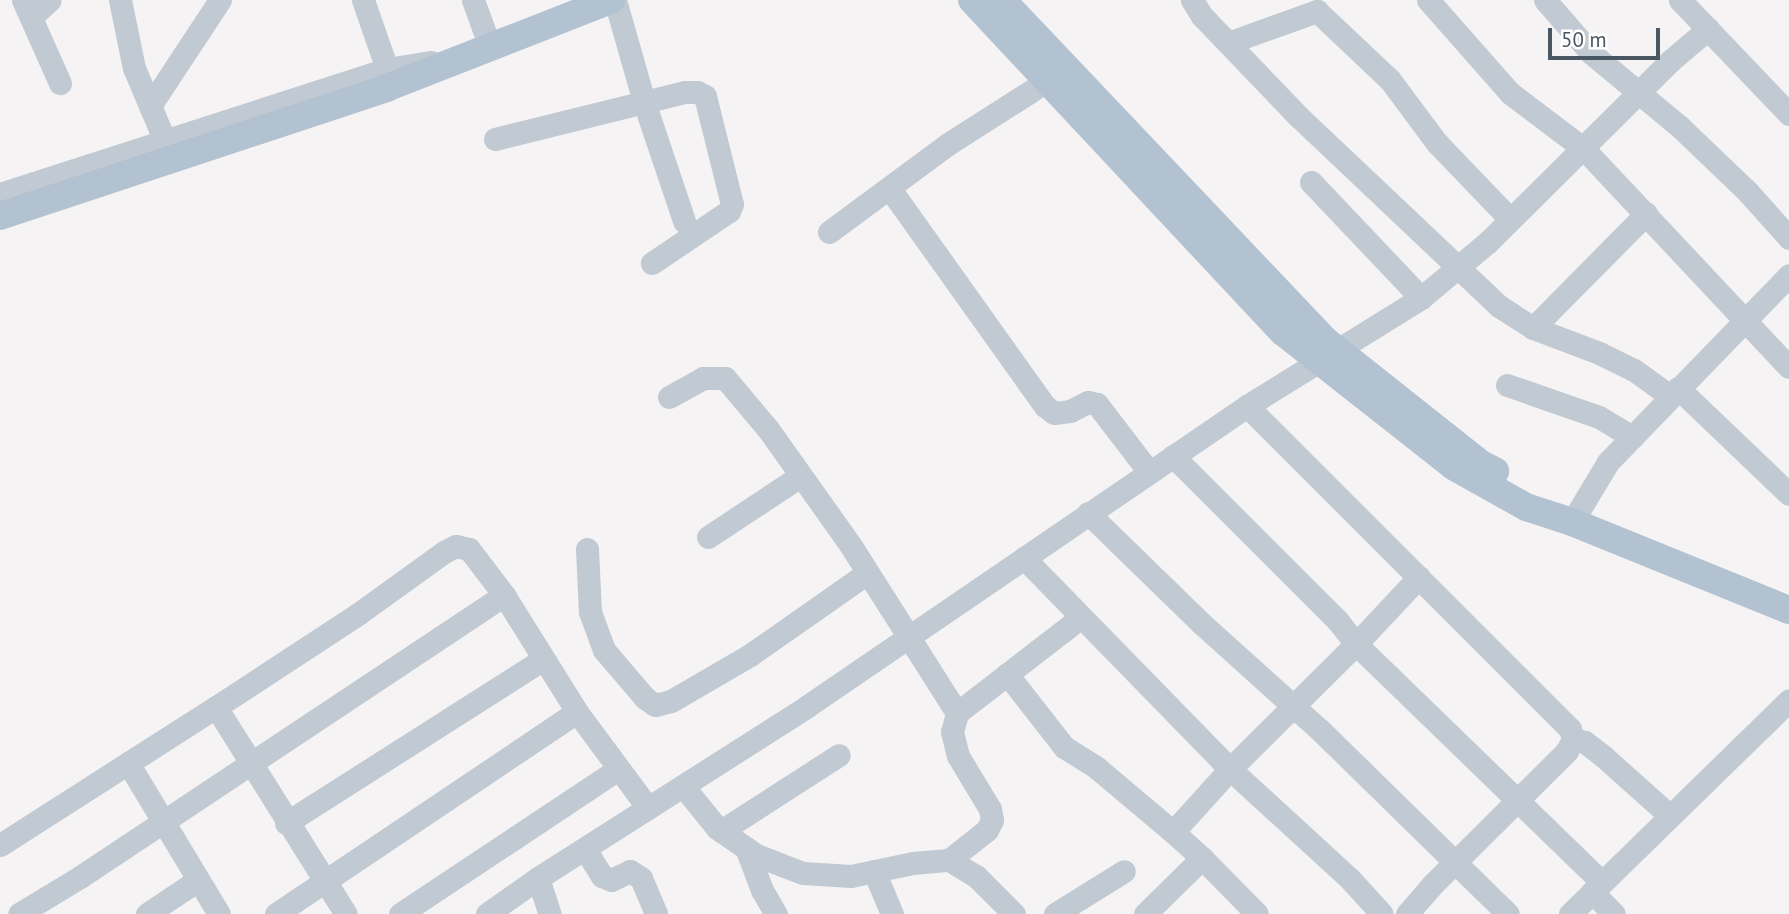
<!DOCTYPE html>
<style>
body{margin:0}
#map{position:relative;width:1789px;height:914px;overflow:hidden;background:#f5f3f3;font-family:"PT Sans",sans-serif}
div>[style]{position:absolute}
[style*='--x']{left:calc(var(--x)*1px);top:calc(var(--y)*1px);width:calc(var(--w)*1px);rotate:calc(var(--a)*1deg)}
.minor>*{height:23px;margin:-11.5px;padding:0 11.5px;transform-origin:11.5px;border-radius:11.5px;background:#c1cad2}
.major>*{height:28px;margin:-14px;padding:0 14px;transform-origin:14px;border-radius:14px;background:#b3c2d1}
span{translate:-50% -50%;white-space:nowrap;text-align:center;line-height:1.15;-webkit-text-stroke:6px #fff;paint-order:stroke}
.scale{position:absolute;left:1548px;top:28px;width:112px;height:32px;box-sizing:border-box;border:4px solid #4a5661;border-top:0;padding-left:9px;font-size:21px;line-height:24px;white-space:nowrap;color:#4a5661;-webkit-text-stroke:5px #fff;paint-order:stroke}
</style>
<div id="map">
<div class="minor">
<div style="--x:23;--y:0;--w:91;--a:66"></div>
<div style="--x:120;--y:0;--w:69;--a:78.4"></div>
<div style="--x:134;--y:68;--w:79;--a:67"></div>
<div style="--x:363;--y:0;--w:73;--a:70.8"></div>
<div style="--x:473;--y:0;--w:50;--a:70.1"></div>
<div style="--x:615;--y:0;--w:106;--a:74.1"></div>
<div style="--x:644;--y:102;--w:126;--a:71.4"></div>
<div style="--x:1192;--y:0;--w:19;--a:58"></div>
<div style="--x:1202;--y:16;--w:139;--a:46.2"></div>
<div style="--x:1298;--y:116;--w:277;--a:43.4"></div>
<div style="--x:1499;--y:306;--w:40;--a:32.9"></div>
<div style="--x:1533;--y:328;--w:71;--a:20.7"></div>
<div style="--x:1599;--y:353;--w:39;--a:26"></div>
<div style="--x:1634;--y:370;--w:44;--a:35.8"></div>
<div style="--x:1428;--y:0;--w:124;--a:48.6"></div>
<div style="--x:1510;--y:93;--w:93;--a:37.1"></div>
<div style="--x:1584;--y:149;--w:299;--a:46.8"></div>
<div style="--x:1545;--y:0;--w:70;--a:49"></div>
<div style="--x:1591;--y:53;--w:116;--a:39.7"></div>
<div style="--x:1680;--y:127;--w:93;--a:43.7"></div>
<div style="--x:1747;--y:191;--w:63;--a:48.2"></div>
<div style="--x:1680;--y:0;--w:158;--a:46.3"></div>
<div style="--x:31;--y:17;--w:25;--a:-42"></div>
<div style="--x:1228;--y:43;--w:95;--a:-19.8"></div>
<div style="--x:1317;--y:11;--w:100;--a:43.4"></div>
<div style="--x:1390;--y:80;--w:79;--a:53.3"></div>
<div style="--x:1437;--y:143;--w:105;--a:46.2"></div>
<div style="--x:150;--y:106;--w:127;--a:-56.6"></div>
<div style="--x:495;--y:139;--w:196;--a:-13.9"></div>
<div style="--x:685;--y:92;--w:12;--a:0"></div>
<div style="--x:697;--y:92;--w:9;--a:27"></div>
<div style="--x:705;--y:96;--w:111;--a:76"></div>
<div style="--x:732;--y:204;--w:8;--a:113"></div>
<div style="--x:729;--y:211;--w:93;--a:146"></div>
<div style="--x:1311;--y:182;--w:160;--a:46.5"></div>
<div style="--x:890;--y:189;--w:267;--a:54.5"></div>
<div style="--x:1045;--y:406;--w:11;--a:38"></div>
<div style="--x:1054;--y:413;--w:16;--a:-7"></div>
<div style="--x:1070;--y:411;--w:20;--a:-27"></div>
<div style="--x:1088;--y:402;--w:9;--a:13"></div>
<div style="--x:1097;--y:404;--w:86;--a:52.6"></div>
<div style="--x:0;--y:194;--w:407;--a:-17.9"></div>
<div style="--x:387;--y:69;--w:45;--a:-9"></div>
<div style="--x:829;--y:232;--w:148;--a:-36.5"></div>
<div style="--x:948;--y:144;--w:117;--a:-32.5"></div>
<div style="--x:1533;--y:328;--w:161;--a:-45.3"></div>
<div style="--x:1507;--y:385;--w:97;--a:19.2"></div>
<div style="--x:1599;--y:417;--w:39;--a:31"></div>
<div style="--x:1678;--y:388;--w:153;--a:43.7"></div>
<div style="--x:669;--y:397;--w:39;--a:-29"></div>
<div style="--x:703;--y:378;--w:22;--a:0"></div>
<div style="--x:725;--y:378;--w:67;--a:49.9"></div>
<div style="--x:768;--y:429;--w:143;--a:54.6"></div>
<div style="--x:851;--y:546;--w:198;--a:57.6"></div>
<div style="--x:1247;--y:406;--w:457;--a:45"></div>
<div style="--x:1570;--y:729;--w:10;--a:73"></div>
<div style="--x:1573;--y:739;--w:13;--a:117"></div>
<div style="--x:1567;--y:751;--w:189;--a:135.2"></div>
<div style="--x:1433;--y:884;--w:40;--a:131"></div>
<div style="--x:1173;--y:456;--w:233;--a:45"></div>
<div style="--x:1338;--y:621;--w:29;--a:52"></div>
<div style="--x:1356;--y:644;--w:342;--a:44.1"></div>
<div style="--x:1088;--y:513;--w:158;--a:44.2"></div>
<div style="--x:1201;--y:623;--w:160;--a:42"></div>
<div style="--x:1320;--y:730;--w:263;--a:44.4"></div>
<div style="--x:1572;--y:522;--w:70;--a:-59"></div>
<div style="--x:1608;--y:462;--w:260;--a:-45.9"></div>
<div style="--x:708;--y:537;--w:110;--a:-33.5"></div>
<div style="--x:587;--y:549;--w:63;--a:87.3"></div>
<div style="--x:590;--y:612;--w:40;--a:69.8"></div>
<div style="--x:604;--y:650;--w:63;--a:49.5"></div>
<div style="--x:645;--y:698;--w:12;--a:35"></div>
<div style="--x:655;--y:705;--w:16;--a:-14"></div>
<div style="--x:671;--y:701;--w:91;--a:-30.2"></div>
<div style="--x:750;--y:655;--w:143;--a:-35"></div>
<div style="--x:1024;--y:558;--w:295;--a:45.7"></div>
<div style="--x:1230;--y:769;--w:163;--a:42.5"></div>
<div style="--x:1350;--y:879;--w:47;--a:47.6"></div>
<div style="--x:504;--y:595;--w:138;--a:58"></div>
<div style="--x:577;--y:712;--w:119;--a:53.5"></div>
<div style="--x:1007;--y:674;--w:93;--a:52"></div>
<div style="--x:1064;--y:747;--w:39;--a:32"></div>
<div style="--x:1097;--y:768;--w:99;--a:40.1"></div>
<div style="--x:216;--y:707;--w:244;--a:57.9"></div>
<div style="--x:1573;--y:739;--w:12;--a:14"></div>
<div style="--x:1585;--y:742;--w:23;--a:38"></div>
<div style="--x:1603;--y:756;--w:90;--a:41.8"></div>
<div style="--x:128;--y:763;--w:176;--a:58.9"></div>
<div style="--x:683;--y:786;--w:54;--a:51"></div>
<div style="--x:717;--y:828;--w:47;--a:34.7"></div>
<div style="--x:756;--y:855;--w:50;--a:21"></div>
<div style="--x:803;--y:873;--w:48;--a:3.6"></div>
<div style="--x:851;--y:876;--w:63;--a:-11.8"></div>
<div style="--x:913;--y:863;--w:36;--a:-5"></div>
<div style="--x:949;--y:860;--w:31;--a:31"></div>
<div style="--x:976;--y:876;--w:54;--a:45"></div>
<div style="--x:286;--y:823;--w:305;--a:-32.5"></div>
<div style="--x:721;--y:831;--w:140;--a:-32.8"></div>
<div style="--x:0;--y:845;--w:256;--a:-32.6"></div>
<div style="--x:216;--y:707;--w:170;--a:-33.2"></div>
<div style="--x:358;--y:614;--w:106;--a:-35.8"></div>
<div style="--x:444;--y:552;--w:13;--a:-27"></div>
<div style="--x:456;--y:546;--w:13;--a:13"></div>
<div style="--x:469;--y:549;--w:58;--a:52.7"></div>
<div style="--x:504;--y:595;--w:509;--a:146.37"></div>
<div style="--x:80;--y:877;--w:71;--a:148.8"></div>
<div style="--x:746;--y:848;--w:45;--a:69.1"></div>
<div style="--x:762;--y:890;--w:28;--a:60"></div>
<div style="--x:585;--y:849;--w:32;--a:58"></div>
<div style="--x:602;--y:876;--w:10;--a:24"></div>
<div style="--x:611;--y:880;--w:21;--a:-25"></div>
<div style="--x:630;--y:871;--w:13;--a:32"></div>
<div style="--x:641;--y:878;--w:39;--a:67"></div>
<div style="--x:1202;--y:858;--w:78;--a:45.5"></div>
<div style="--x:949;--y:860;--w:48;--a:-38.3"></div>
<div style="--x:987;--y:830;--w:11;--a:-63"></div>
<div style="--x:992;--y:820;--w:11;--a:-100"></div>
<div style="--x:990;--y:809;--w:62;--a:-121.1"></div>
<div style="--x:958;--y:756;--w:25;--a:-104"></div>
<div style="--x:952;--y:732;--w:20;--a:-75"></div>
<div style="--x:957;--y:713;--w:157;--a:-37.7"></div>
<div style="--x:874;--y:871;--w:47;--a:67.3"></div>
<div style="--x:538;--y:878;--w:38;--a:72"></div>
<div style="--x:1592;--y:892;--w:31;--a:45"></div>
<div style="--x:147;--y:914;--w:61;--a:-33.7"></div>
<div style="--x:276;--y:914;--w:362;--a:-33.9"></div>
<div style="--x:400;--y:914;--w:262;--a:-33.6"></div>
<div style="--x:487;--y:914;--w:62;--a:-35.2"></div>
<div style="--x:538;--y:878;--w:318;--a:-32.5"></div>
<div style="--x:806;--y:707;--w:534;--a:-34.32"></div>
<div style="--x:1247;--y:406;--w:205;--a:-31.8"></div>
<div style="--x:1421;--y:298;--w:87;--a:-39.9"></div>
<div style="--x:1488;--y:242;--w:257;--a:-44.8"></div>
<div style="--x:1670;--y:61;--w:50;--a:-40.1"></div>
<div style="--x:1055;--y:914;--w:81;--a:-31.9"></div>
<div style="--x:1145;--y:914;--w:80;--a:-44.5"></div>
<div style="--x:1202;--y:858;--w:39;--a:-138"></div>
<div style="--x:1173;--y:832;--w:85;--a:-47.9"></div>
<div style="--x:1230;--y:769;--w:177;--a:-44.8"></div>
<div style="--x:1356;--y:644;--w:92;--a:-46.8"></div>
<div style="--x:1570;--y:914;--w:306;--a:-44.3"></div>
</div>
<div class="major">
<div style="--x:972;--y:0;--w:455;--a:46.9"></div>
<div style="--x:1283;--y:332;--w:216;--a:38.2"></div>
<div style="--x:1453;--y:466;--w:84;--a:29.3"></div>
<div style="--x:1526;--y:507;--w:48;--a:18.1"></div>
<div style="--x:1572;--y:522;--w:234;--a:22.1"></div>
<div style="--x:1002;--y:0;--w:472;--a:46.5"></div>
<div style="--x:1327;--y:342;--w:196;--a:38.4"></div>
<div style="--x:1481;--y:464;--w:16;--a:27"></div>
<div style="--x:0;--y:216;--w:407;--a:-18.3"></div>
<div style="--x:386;--y:88;--w:242;--a:-21.4"></div>
</div>
<div class="scale">50 m</div>
</div>
